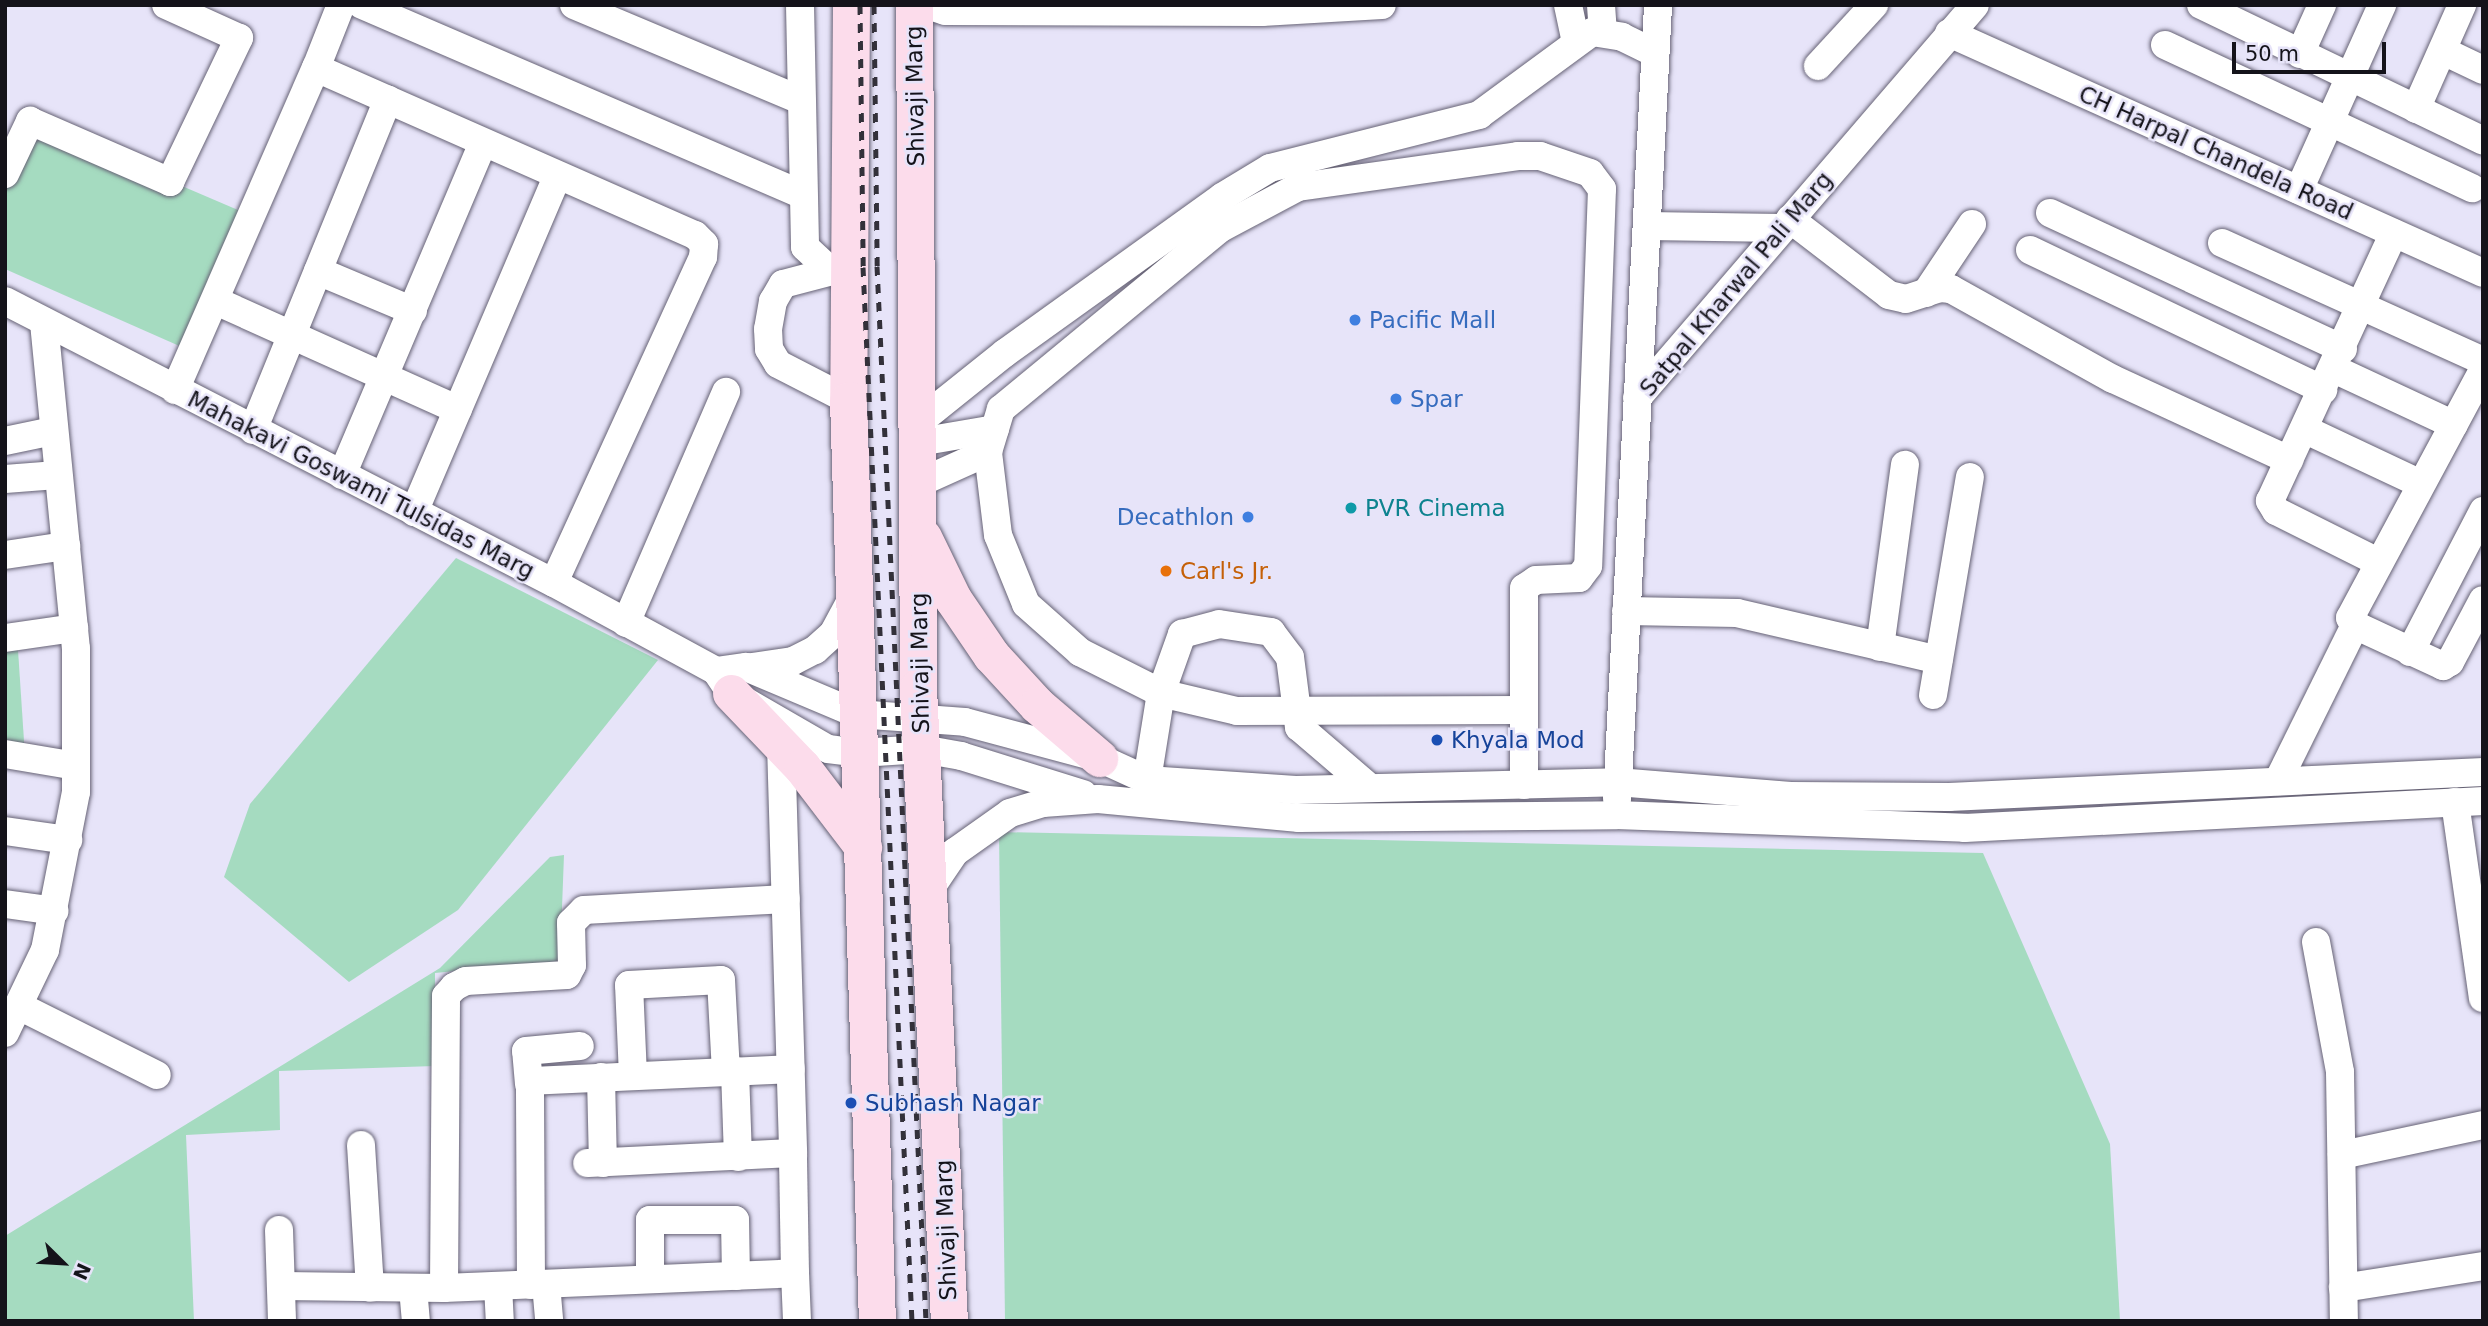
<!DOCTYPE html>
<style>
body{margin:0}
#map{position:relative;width:2488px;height:1326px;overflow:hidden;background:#e7e4f9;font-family:"DejaVu Sans",sans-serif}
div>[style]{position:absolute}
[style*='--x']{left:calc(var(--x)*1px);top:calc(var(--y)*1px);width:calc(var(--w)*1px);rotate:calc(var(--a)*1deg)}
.green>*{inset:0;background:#a5dbc0}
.roads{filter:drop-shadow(0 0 2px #666275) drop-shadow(0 0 2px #666275)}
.minor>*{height:28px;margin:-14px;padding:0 14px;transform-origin:14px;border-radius:14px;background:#fff}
.major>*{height:37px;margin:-18.5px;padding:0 18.5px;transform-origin:18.5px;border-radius:18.5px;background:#fcdceb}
.rail>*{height:5px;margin-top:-2.5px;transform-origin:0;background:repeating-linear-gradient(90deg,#33313a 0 9px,transparent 0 18px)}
.dots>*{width:19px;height:19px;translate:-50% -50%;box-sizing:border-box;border:4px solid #e7e4f9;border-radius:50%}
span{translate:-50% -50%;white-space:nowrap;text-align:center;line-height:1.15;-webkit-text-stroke:5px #e7e4f9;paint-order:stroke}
.street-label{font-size:23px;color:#14131a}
.shop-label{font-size:23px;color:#366cbe}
.left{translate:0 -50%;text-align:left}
.right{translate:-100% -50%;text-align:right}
.culture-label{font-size:23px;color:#0d838f}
.food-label{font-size:23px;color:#c56008}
.transit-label{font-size:23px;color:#164399}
.frame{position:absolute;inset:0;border:7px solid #14131a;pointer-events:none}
.north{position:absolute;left:28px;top:1228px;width:70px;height:70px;-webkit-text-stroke:5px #e7e4f9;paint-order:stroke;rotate:114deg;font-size:19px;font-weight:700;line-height:28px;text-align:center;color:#14131a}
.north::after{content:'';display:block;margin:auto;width:24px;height:32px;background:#14131a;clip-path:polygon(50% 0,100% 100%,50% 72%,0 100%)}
.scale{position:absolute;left:2232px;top:42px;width:154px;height:32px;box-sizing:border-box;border:4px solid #14131a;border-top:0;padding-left:9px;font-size:21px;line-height:24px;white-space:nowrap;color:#14131a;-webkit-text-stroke:5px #e7e4f9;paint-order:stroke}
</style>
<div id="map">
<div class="green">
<div style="clip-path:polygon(30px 121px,252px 216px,193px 352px,5px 269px,5px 174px)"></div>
<div style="clip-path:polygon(456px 558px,658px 660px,458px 910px,349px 982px,224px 877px,250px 804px)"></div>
<div style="clip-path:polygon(18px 650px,25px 756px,5px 752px,5px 652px)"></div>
<div style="clip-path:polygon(999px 832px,1983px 853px,2110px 1144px,2120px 1321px,1005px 1321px)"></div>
<div style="clip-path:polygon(564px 855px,560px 961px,435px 973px,435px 1066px,279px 1071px,280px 1130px,186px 1135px,194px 1321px,5px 1321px,5px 1236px,440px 968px,550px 857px)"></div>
</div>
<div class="roads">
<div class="minor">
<div style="--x:362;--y:5;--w:478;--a:23.3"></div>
<div style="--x:574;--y:5;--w:247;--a:22.8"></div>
<div style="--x:800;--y:5;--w:242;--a:88.8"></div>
<div style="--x:805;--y:247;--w:33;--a:43"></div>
<div style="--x:927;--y:5;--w:19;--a:18"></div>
<div style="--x:945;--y:11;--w:317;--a:0.2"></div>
<div style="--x:1262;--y:12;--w:120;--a:-3.3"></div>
<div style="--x:1568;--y:5;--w:38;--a:78"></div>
<div style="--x:1601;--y:5;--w:26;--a:86"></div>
<div style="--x:2201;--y:5;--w:313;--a:25.7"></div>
<div style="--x:1949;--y:33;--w:585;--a:24.2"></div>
<div style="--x:2165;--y:45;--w:339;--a:25"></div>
<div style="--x:2443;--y:51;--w:44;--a:25.4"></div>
<div style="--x:2300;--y:54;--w:54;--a:-65.8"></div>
<div style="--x:1818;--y:66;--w:83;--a:-47.4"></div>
<div style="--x:316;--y:68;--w:68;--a:-68.4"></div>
<div style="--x:2416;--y:109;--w:114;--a:-66.1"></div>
<div style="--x:5;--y:174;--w:59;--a:-64.7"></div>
<div style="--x:30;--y:121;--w:153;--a:23.5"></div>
<div style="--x:170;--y:182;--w:160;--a:-64.4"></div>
<div style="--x:239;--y:38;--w:80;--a:-155.7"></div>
<div style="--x:2299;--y:190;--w:203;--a:-65.8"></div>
<div style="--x:2050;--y:213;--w:323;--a:24.9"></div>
<div style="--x:1790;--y:219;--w:125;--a:37.5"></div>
<div style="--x:1889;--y:295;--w:17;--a:13"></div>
<div style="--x:1906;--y:299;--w:36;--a:-18"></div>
<div style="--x:1940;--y:288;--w:11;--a:5"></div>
<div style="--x:1951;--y:289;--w:185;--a:29.1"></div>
<div style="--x:2113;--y:379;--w:194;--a:24.7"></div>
<div style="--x:1647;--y:226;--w:134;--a:0.9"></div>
<div style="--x:2222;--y:243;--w:286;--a:24.3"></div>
<div style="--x:2030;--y:250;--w:325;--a:25.5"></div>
<div style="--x:844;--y:268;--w:63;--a:165.3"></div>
<div style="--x:783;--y:284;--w:20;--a:120"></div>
<div style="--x:773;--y:301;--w:28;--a:100"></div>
<div style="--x:768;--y:329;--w:20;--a:87"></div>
<div style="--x:769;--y:349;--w:17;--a:59"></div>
<div style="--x:778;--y:364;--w:79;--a:27.2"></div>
<div style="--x:318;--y:271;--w:103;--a:22.8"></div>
<div style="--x:1926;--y:293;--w:83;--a:-56.3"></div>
<div style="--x:5;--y:301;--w:617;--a:27.19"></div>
<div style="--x:554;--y:583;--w:184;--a:28.5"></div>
<div style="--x:716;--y:671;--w:27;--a:56"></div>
<div style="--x:731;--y:693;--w:112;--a:30"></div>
<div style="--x:828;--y:749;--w:33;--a:7"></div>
<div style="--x:861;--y:753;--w:61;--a:-3.8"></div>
<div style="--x:922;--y:749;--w:40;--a:10"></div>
<div style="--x:961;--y:756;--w:128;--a:17.3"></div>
<div style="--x:216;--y:301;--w:265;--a:24.2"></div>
<div style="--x:2334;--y:369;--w:132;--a:25"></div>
<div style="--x:2483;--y:370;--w:281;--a:118.2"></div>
<div style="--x:2350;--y:618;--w:13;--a:45"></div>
<div style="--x:2359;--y:627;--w:93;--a:24.9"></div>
<div style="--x:2443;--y:666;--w:8;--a:-30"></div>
<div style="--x:2450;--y:662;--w:70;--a:-62"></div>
<div style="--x:175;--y:390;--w:352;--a:-66.4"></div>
<div style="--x:316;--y:68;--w:414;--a:23.8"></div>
<div style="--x:695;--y:235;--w:13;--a:45"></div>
<div style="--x:704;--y:244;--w:13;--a:94"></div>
<div style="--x:703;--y:257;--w:358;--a:114.6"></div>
<div style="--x:1637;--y:398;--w:518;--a:-49.3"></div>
<div style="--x:920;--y:421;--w:109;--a:-38.7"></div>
<div style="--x:1005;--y:353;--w:267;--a:-35.7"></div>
<div style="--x:1222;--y:197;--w:56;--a:-31.1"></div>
<div style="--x:1270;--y:168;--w:216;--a:-14.2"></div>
<div style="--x:1479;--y:115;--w:140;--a:-36.3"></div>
<div style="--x:1592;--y:32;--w:30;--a:9"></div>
<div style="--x:1622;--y:37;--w:37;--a:26"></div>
<div style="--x:2304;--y:429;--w:129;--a:25.2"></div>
<div style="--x:253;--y:430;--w:357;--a:-67.8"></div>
<div style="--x:5;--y:441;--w:49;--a:-11.8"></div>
<div style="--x:919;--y:442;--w:77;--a:-9.7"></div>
<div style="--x:342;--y:475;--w:361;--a:-67"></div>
<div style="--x:5;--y:479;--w:52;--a:-4.4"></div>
<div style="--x:919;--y:483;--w:76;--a:-24.2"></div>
<div style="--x:414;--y:512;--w:364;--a:-66.9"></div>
<div style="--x:5;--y:555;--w:62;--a:-8.4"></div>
<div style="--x:2378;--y:562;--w:114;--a:-153.4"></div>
<div style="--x:2276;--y:511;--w:12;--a:-121"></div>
<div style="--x:2270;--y:501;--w:295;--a:-65.2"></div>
<div style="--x:1626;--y:611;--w:111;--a:1"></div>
<div style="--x:1737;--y:613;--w:207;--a:13.1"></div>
<div style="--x:626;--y:623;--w:252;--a:-66.6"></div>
<div style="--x:5;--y:638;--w:70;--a:-8.2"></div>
<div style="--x:1880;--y:647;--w:184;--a:-82.2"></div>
<div style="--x:2410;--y:652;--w:159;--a:-62.6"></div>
<div style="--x:752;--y:667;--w:41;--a:-8.3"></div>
<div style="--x:793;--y:661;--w:25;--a:-27"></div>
<div style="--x:815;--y:650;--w:24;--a:-42"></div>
<div style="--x:833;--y:634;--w:44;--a:-61.7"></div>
<div style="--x:716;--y:671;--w:30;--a:-8"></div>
<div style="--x:746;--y:667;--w:121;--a:22.9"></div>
<div style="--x:857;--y:714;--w:108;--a:4.2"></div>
<div style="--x:965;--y:722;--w:139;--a:15"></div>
<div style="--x:1099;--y:758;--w:53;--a:24.6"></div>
<div style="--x:1147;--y:780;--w:149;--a:3.8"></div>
<div style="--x:1296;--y:790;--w:321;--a:-1.4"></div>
<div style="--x:1617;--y:782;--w:174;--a:4.6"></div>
<div style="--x:1790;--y:796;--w:159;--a:0.4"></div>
<div style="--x:1949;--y:797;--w:535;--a:-2.68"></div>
<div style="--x:1933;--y:695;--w:221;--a:-80.4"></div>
<div style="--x:1521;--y:710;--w:284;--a:179.8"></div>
<div style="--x:1237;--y:711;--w:78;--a:-166.7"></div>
<div style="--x:1161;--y:693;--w:91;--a:-153.2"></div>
<div style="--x:1080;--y:652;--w:72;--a:-138.4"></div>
<div style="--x:1026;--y:604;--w:74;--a:-112.1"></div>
<div style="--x:998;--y:535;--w:84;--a:-96.9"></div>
<div style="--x:988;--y:452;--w:45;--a:-73.2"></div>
<div style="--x:1001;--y:409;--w:283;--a:-39.5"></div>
<div style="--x:1219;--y:229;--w:89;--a:-28"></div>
<div style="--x:1298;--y:187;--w:222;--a:-8"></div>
<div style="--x:1518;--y:156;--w:22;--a:0"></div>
<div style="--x:1540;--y:156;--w:53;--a:18.8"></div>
<div style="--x:1590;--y:173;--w:20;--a:53"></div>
<div style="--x:1602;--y:189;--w:377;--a:92.1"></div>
<div style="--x:1588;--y:566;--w:15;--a:127"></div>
<div style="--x:1579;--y:578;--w:43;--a:177.3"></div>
<div style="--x:1536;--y:580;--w:14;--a:146"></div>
<div style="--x:1524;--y:588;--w:197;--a:90"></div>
<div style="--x:781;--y:744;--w:409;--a:88.3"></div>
<div style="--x:5;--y:754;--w:72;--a:9.6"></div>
<div style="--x:1147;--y:780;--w:88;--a:-80.9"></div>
<div style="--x:1161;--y:693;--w:63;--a:-70.4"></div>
<div style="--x:1182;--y:634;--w:38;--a:-15"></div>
<div style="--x:1219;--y:624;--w:53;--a:8.7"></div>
<div style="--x:1271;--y:632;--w:31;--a:53"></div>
<div style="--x:1290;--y:657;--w:71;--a:82.7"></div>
<div style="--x:1299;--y:727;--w:92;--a:40.6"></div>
<div style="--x:2278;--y:781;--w:174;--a:-63.7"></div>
<div style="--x:1617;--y:799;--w:795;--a:-87.04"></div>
<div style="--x:2455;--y:802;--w:198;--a:81.9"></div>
<div style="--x:5;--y:831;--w:64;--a:8.1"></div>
<div style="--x:930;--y:889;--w:45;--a:-56"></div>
<div style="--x:955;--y:852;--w:67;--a:-35.3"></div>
<div style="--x:1010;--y:813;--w:34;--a:-17"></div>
<div style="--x:1043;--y:803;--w:55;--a:-4.2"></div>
<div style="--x:1098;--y:799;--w:202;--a:5.4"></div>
<div style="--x:1299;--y:818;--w:317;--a:-0.5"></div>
<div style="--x:1616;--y:815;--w:349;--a:2.1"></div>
<div style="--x:1965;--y:828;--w:519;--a:-2.98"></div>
<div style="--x:5;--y:904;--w:50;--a:8"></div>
<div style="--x:2316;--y:942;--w:132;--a:79.5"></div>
<div style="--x:2340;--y:1072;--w:249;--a:89.1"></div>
<div style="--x:19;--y:1006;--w:154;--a:26.6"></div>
<div style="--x:5;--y:1033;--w:92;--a:-64.3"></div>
<div style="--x:45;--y:950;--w:161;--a:-78.9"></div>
<div style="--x:76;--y:792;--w:143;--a:-90"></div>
<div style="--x:76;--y:649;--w:329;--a:-95.6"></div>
<div style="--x:735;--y:1071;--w:86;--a:88"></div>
<div style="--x:633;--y:1076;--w:91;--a:-92.5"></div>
<div style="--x:629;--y:985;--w:92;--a:-3.1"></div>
<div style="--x:721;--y:980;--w:92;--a:86.9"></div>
<div style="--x:601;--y:1077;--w:86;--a:88.7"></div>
<div style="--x:529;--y:1084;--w:33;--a:-95"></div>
<div style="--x:526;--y:1051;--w:54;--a:-5.3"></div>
<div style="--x:361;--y:1145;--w:143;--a:86.4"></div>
<div style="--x:2342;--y:1155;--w:144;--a:-12"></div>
<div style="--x:279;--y:1230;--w:91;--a:88.1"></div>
<div style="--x:795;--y:1273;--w:48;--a:87.6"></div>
<div style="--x:650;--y:1279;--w:59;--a:-90"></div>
<div style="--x:650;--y:1220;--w:85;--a:0"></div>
<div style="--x:735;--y:1220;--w:56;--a:89"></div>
<div style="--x:546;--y:1284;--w:37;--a:85"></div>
<div style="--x:531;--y:1285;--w:204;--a:-90.3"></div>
<div style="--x:530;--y:1081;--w:261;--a:-2.6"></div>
<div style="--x:282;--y:1286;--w:162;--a:0.7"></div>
<div style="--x:444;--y:1288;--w:351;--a:-2.4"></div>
<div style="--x:795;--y:1273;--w:120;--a:-91"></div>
<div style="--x:793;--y:1153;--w:206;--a:177.2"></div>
<div style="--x:498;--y:1286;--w:35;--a:87"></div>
<div style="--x:413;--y:1288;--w:33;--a:85"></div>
<div style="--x:444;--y:1288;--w:292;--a:-89.6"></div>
<div style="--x:446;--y:996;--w:12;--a:-48"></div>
<div style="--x:454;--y:987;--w:13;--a:-27"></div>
<div style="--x:466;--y:981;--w:101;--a:-3.4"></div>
<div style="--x:567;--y:975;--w:11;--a:-63"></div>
<div style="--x:572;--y:965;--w:42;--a:-91.4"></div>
<div style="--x:571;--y:923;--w:18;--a:-45"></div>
<div style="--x:584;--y:910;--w:202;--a:-3.1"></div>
<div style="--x:2343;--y:1288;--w:142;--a:-8.9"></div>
</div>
<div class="major">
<div style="--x:851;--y:5;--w:395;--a:90.4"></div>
<div style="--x:848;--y:400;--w:921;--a:88.2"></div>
<div style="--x:914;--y:5;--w:683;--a:89.66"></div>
<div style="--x:918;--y:688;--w:634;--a:87.2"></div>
<div style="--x:923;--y:537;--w:69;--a:64.2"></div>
<div style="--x:953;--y:599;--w:68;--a:55.8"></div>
<div style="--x:991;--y:655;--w:68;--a:47.4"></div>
<div style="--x:1037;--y:705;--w:82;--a:40.5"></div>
<div style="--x:731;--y:693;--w:103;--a:46.2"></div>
<div style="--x:802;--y:767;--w:101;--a:52.7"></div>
</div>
</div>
<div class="rail">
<div style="--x:860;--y:5;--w:262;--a:89.3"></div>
<div style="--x:863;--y:267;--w:1055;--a:87.34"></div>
<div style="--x:874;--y:5;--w:261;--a:89.3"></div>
<div style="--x:877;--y:266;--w:1056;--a:87.34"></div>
</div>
<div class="dots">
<div style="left:1355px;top:320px;background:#3f7fe0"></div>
<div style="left:1396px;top:399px;background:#3f7fe0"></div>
<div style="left:1351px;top:508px;background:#0f9aa8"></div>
<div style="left:1248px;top:517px;background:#3f7fe0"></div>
<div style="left:1166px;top:571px;background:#e8710a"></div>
<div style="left:1437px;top:740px;background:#1a4fb4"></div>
<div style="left:851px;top:1103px;background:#1a4fb4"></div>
</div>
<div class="street-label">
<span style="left:915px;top:96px;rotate:-91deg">Shivaji Marg</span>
<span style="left:2216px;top:153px;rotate:24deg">CH Harpal Chandela Road</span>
<span style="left:1736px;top:284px;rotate:-50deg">Satpal Kharwal Pali Marg</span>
<span style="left:361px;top:485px;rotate:27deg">Mahakavi Goswami Tulsidas Marg</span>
<span style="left:920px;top:663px;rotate:-91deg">Shivaji Marg</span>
<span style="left:946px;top:1230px;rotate:-92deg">Shivaji Marg</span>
</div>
<div class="shop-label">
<span class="left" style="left:1369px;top:320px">Pacific Mall</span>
<span class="left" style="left:1410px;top:399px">Spar</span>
<span class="right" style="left:1234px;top:517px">Decathlon</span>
</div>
<div class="culture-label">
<span class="left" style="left:1365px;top:508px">PVR Cinema</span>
</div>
<div class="food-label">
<span class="left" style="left:1180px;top:571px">Carl's Jr.</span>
</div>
<div class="transit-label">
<span class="left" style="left:1451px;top:740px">Khyala Mod</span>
<span class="left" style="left:865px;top:1103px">Subhash Nagar</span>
</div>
<div class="frame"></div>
<div class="north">N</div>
<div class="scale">50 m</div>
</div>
